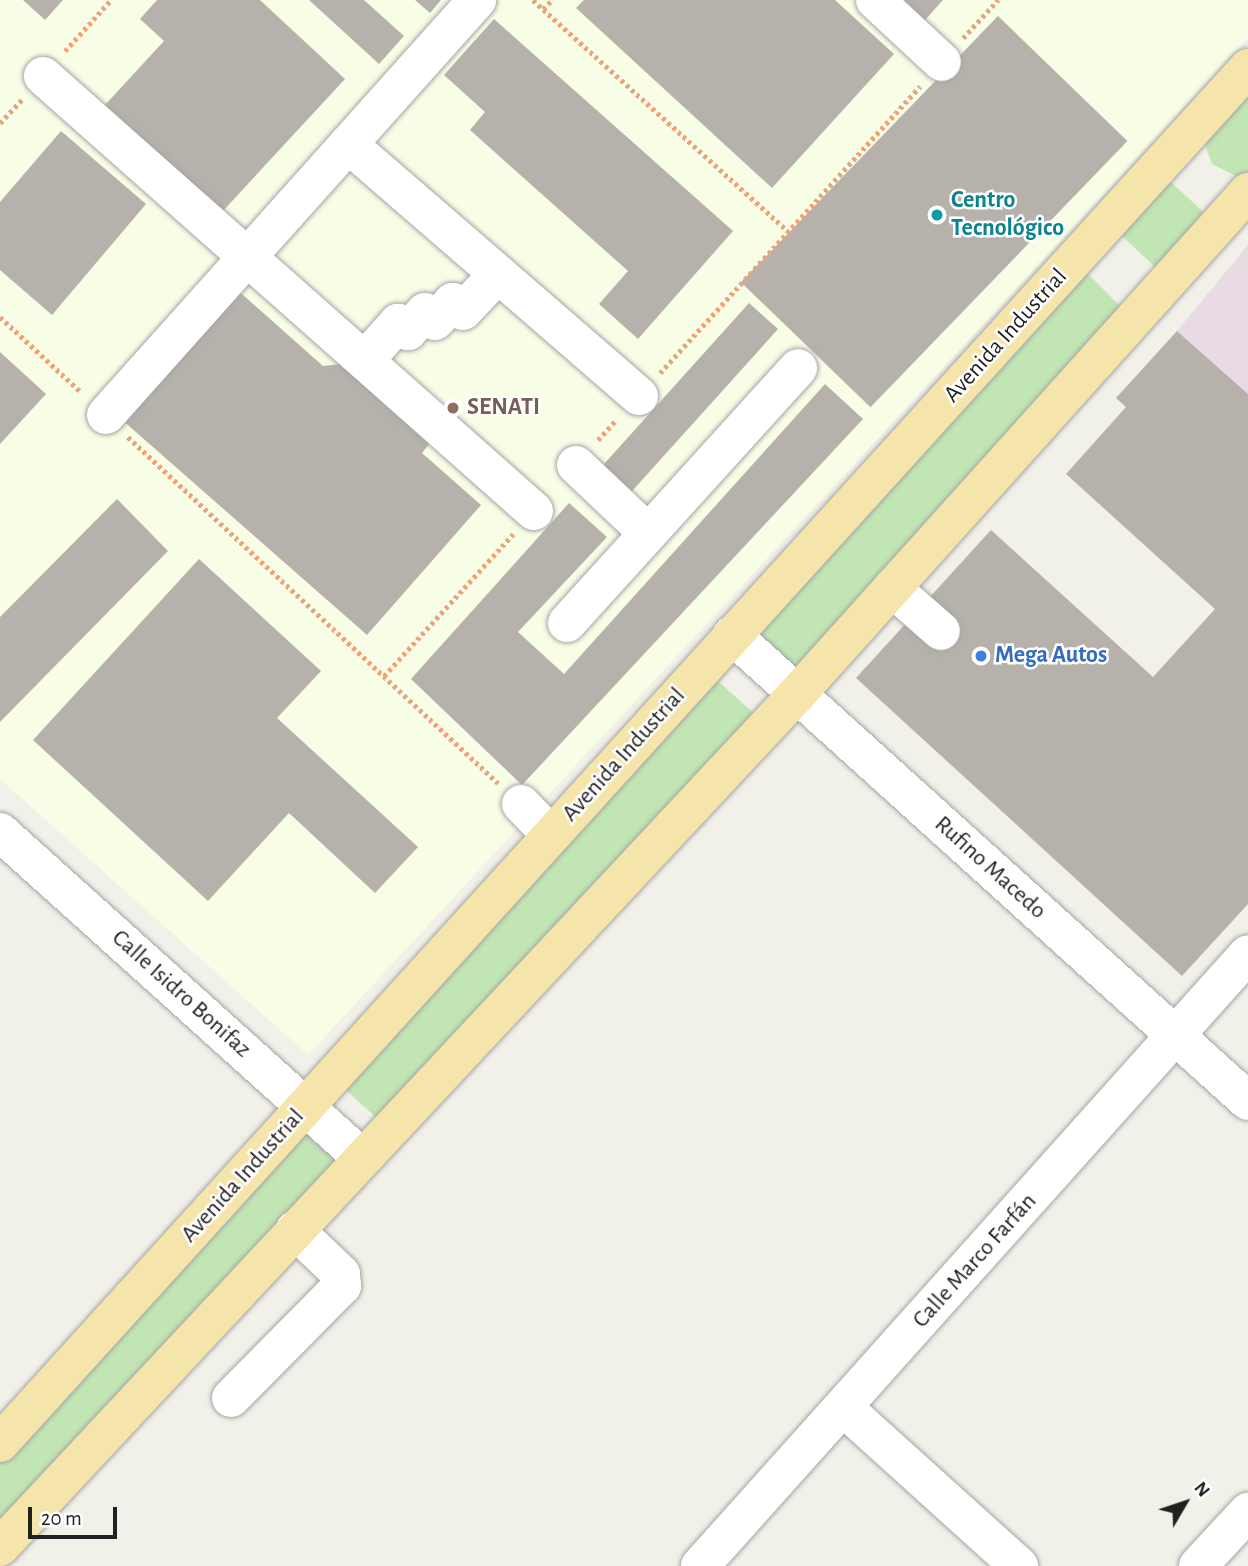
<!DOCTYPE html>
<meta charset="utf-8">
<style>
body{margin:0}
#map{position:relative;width:1248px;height:1566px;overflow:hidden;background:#f1f0e9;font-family:"Alegreya Sans",sans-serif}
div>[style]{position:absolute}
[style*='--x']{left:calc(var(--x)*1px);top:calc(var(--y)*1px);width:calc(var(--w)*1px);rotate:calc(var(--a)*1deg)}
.industrial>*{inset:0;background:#e9dbe4}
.education>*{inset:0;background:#f8fde6}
.grass>*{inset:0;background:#c1e6b4;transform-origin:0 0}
.building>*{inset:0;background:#b6b2ab;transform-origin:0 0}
.path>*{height:4.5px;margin-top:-2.25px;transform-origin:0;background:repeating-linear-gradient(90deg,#efa17c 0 3.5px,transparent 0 7px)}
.roads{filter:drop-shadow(0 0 2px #a5a5a5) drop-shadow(0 0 2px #a5a5a5)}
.minor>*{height:38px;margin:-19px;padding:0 19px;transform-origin:19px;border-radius:19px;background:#fff}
.major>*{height:38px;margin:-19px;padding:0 19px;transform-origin:19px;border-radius:19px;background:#f5e5aa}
.dots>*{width:19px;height:19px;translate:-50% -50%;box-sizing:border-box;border:4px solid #fff;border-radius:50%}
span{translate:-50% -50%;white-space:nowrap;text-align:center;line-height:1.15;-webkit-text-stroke:5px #fff;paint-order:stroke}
.culture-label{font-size:24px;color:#0d838f;font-weight:700}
.left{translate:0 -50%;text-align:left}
.street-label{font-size:24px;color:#212121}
.education-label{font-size:24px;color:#785e54;font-weight:700}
.shop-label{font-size:24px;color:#366cbe;font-weight:700}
.north{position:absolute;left:1150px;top:1468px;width:70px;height:70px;-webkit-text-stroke:5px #fff;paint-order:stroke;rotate:51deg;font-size:19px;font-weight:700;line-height:28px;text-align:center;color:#212121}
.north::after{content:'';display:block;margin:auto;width:24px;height:32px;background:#212121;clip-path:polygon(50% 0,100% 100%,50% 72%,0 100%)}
.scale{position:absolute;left:28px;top:1507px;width:89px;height:32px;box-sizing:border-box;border:4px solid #212121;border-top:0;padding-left:9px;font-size:21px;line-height:24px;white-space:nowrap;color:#212121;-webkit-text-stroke:5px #fff;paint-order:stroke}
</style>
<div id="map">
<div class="industrial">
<div style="clip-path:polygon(1248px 245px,1248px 394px,1177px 331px)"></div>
</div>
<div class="education">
<div style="clip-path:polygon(0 0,1248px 0,1248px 38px,308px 1055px,0 779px)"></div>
</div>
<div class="grass">
<div style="clip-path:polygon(1248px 76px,1248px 182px,1212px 164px,1200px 131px)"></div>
<div style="left:1170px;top:181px;width:52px;height:73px;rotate:43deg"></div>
<div style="clip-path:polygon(1087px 273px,1122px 308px,798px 687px,740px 633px)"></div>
<div style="left:708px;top:672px;width:76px;height:553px;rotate:42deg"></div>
<div style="clip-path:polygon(303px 1120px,354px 1167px,0 1549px,0 1453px)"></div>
</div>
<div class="building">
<div style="clip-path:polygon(23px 0,63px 0,45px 20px)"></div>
<div style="clip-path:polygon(157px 0,260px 0,345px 79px,221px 213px,105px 105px,164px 41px,140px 19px)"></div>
<div style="clip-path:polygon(309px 0,364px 0,404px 36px,379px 64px)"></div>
<div style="clip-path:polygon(415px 0,441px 0,430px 13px)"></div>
<div style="clip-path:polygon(584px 0,835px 0,894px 54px,772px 188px,576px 8px)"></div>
<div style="clip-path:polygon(904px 0,943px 0,925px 20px)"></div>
<div style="left:998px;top:16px;width:180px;height:370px;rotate:44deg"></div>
<div style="clip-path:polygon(494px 19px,733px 231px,638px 339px,599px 304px,628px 271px,470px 130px,485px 112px,444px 75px)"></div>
<div style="clip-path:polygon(61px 131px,146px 204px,52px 315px,0 270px,0 202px)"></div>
<div style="clip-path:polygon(235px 288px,323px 366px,340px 364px,430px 443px,422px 453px,481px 505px,367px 635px,121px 419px)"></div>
<div style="left:749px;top:303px;width:39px;height:222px;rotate:42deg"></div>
<div style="clip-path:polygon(1177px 331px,1248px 394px,1248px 904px,1182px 976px,856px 678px,991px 530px,1153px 677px,1215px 609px,1066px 474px,1126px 407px,1116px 398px)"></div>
<div style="clip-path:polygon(0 352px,46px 394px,0 444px)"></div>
<div style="clip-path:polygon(825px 384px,863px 419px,522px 785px,411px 679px,569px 503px,607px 537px,518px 632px,564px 674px)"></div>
<div style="clip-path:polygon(117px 499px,168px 551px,0 722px,0 617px)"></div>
<div style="clip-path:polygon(199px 559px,321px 671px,277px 718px,418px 847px,375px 893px,289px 813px,208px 901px,33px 740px)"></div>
</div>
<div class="path">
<div style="--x:533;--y:0;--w:344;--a:42.2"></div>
<div style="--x:543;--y:9;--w:13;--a:-45"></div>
<div style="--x:963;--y:38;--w:52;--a:-47.4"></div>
<div style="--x:65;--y:51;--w:69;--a:-48"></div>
<div style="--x:0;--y:123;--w:33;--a:-47"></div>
<div style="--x:0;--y:317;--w:110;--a:42.8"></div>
<div style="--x:660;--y:373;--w:387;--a:-47.8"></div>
<div style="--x:128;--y:437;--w:507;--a:43.08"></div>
<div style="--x:598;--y:440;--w:27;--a:-48"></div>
<div style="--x:384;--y:676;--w:192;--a:-47.7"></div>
</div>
<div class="roads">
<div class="minor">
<div style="--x:875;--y:0;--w:91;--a:42.8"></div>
<div style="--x:43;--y:76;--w:656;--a:41.54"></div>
<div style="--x:348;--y:144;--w:385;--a:40.9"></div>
<div style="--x:365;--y:360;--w:50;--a:-48.3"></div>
<div style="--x:398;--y:323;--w:13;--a:39"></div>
<div style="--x:408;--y:331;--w:25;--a:-48"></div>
<div style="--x:425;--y:312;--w:13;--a:42"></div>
<div style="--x:435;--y:321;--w:26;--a:-47"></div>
<div style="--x:453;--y:302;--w:13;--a:42"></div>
<div style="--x:463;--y:311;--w:51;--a:-46.6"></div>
<div style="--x:106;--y:415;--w:557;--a:-48.2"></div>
<div style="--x:576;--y:465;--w:99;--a:43.4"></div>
<div style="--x:892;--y:588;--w:65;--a:41.3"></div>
<div style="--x:567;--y:623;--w:344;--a:-47.8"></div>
<div style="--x:732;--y:635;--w:695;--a:42.09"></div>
<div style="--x:521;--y:804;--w:43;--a:45.9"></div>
<div style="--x:0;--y:832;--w:487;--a:42"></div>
<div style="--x:231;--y:1398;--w:158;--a:-45.3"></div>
<div style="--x:342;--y:1286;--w:12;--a:-95"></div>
<div style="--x:341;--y:1274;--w:64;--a:-136.3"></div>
<div style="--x:844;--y:1408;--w:236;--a:42.1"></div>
<div style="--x:700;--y:1566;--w:821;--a:-48.16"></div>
<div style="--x:1198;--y:1566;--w:74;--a:-47.2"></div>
</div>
<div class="major">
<div style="--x:0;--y:1443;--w:1857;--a:-47.77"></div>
<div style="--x:0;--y:1547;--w:1167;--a:-46.94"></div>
<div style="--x:797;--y:694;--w:675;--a:-48.06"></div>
</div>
</div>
<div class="dots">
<div style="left:937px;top:215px;background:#0f9aa8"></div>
<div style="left:453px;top:408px;background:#8d6e63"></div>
<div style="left:981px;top:656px;background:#3f7fe0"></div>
</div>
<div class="culture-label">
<span class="left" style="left:951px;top:215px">Centro<br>Tecnológico</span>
</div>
<div class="street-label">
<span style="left:1006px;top:336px;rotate:-48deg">Avenida Industrial</span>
<span style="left:624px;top:755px;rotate:-48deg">Avenida Industrial</span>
<span style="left:990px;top:868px;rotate:42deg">Rufino Macedo</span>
<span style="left:181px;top:994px;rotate:42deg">Calle Isidro Bonifaz</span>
<span style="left:243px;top:1176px;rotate:-48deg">Avenida Industrial</span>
<span style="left:975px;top:1261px;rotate:-48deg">Calle Marco Farfán</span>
</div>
<div class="education-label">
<span class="left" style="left:467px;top:408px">SENATI</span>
</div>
<div class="shop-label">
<span class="left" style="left:995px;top:656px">Mega Autos</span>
</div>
<div class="north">N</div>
<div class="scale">20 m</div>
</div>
